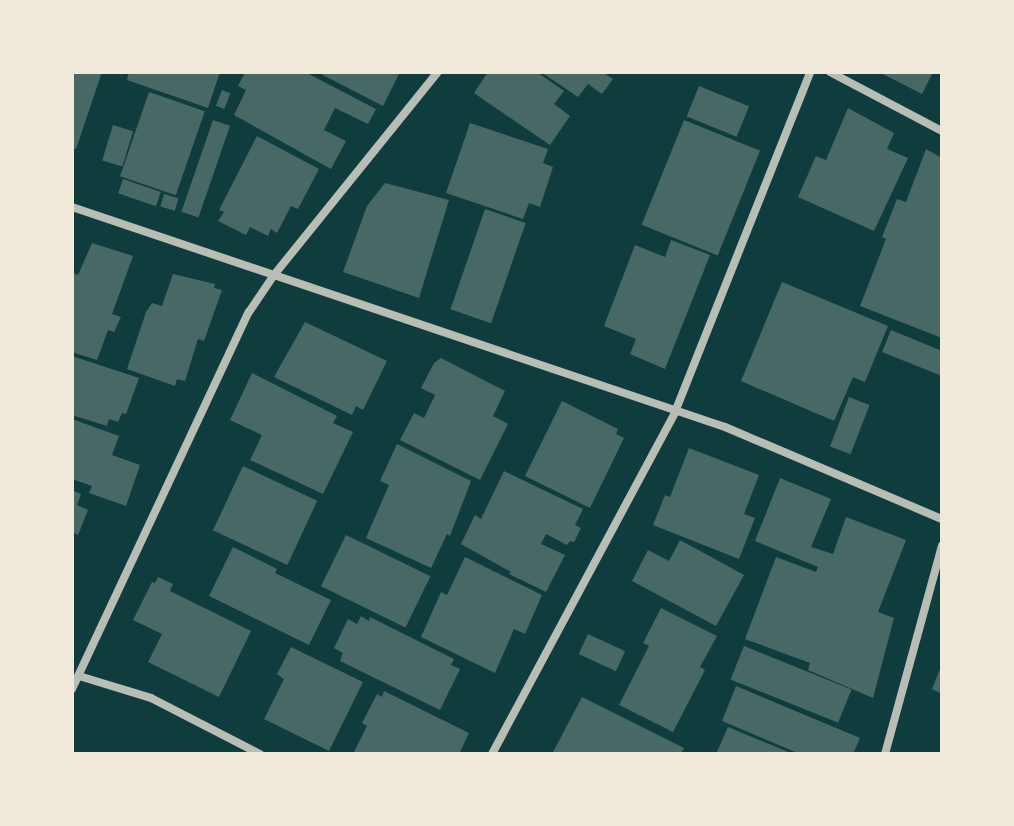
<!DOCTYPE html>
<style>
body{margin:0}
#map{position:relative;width:1014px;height:826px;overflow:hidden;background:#0f3d3e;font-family:"PT Sans",sans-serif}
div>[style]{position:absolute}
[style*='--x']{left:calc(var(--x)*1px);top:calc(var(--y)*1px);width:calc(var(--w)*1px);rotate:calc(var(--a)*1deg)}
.building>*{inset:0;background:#486865;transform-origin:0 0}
.minor>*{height:8px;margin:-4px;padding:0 4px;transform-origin:4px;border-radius:4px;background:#b8beb3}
span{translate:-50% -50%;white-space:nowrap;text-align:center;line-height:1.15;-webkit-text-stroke:6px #f1e9da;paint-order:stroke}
.frame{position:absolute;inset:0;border:74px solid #f1e9da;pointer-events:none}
</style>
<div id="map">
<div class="building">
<div style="clip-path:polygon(72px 72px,102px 72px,76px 149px,72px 148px)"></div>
<div style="clip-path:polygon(129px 72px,220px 72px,208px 108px,127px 80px)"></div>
<div style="clip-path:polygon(245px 72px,305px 72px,376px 109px,368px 124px,335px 108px,324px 130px,346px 141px,331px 169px,234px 115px,246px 90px,238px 86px)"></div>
<div style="clip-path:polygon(317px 72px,400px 72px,383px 106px)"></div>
<div style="clip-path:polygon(488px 72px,537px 72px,564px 91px,554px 104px,570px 116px,550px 145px,474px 93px)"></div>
<div style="clip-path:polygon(541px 72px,602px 72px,613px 79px,602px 94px,588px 84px,578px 97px)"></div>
<div style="clip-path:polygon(879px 72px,933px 72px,922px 94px)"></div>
<div style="left:699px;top:86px;width:54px;height:33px;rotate:22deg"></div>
<div style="left:222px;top:90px;width:9px;height:17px;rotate:21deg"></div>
<div style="left:149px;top:92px;width:59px;height:89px;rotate:19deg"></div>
<div style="clip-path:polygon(848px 108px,894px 133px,887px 149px,908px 158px,874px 231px,798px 197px,816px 156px,826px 160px)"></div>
<div style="left:213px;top:120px;width:18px;height:97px;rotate:19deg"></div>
<div style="left:684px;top:120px;width:82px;height:113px;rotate:22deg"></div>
<div style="clip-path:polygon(470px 123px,548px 149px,543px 163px,553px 167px,540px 207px,529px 203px,523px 219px,446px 193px)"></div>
<div style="left:113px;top:125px;width:21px;height:37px;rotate:17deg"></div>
<div style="clip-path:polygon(257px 136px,319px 169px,298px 209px,291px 206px,277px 233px,271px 229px,268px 236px,250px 227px,246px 235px,218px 221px,224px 212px,219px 210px)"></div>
<div style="clip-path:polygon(926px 149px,942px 158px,942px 338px,860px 306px,886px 239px,882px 237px,897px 199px,906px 202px)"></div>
<div style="left:123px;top:179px;width:40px;height:15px;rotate:19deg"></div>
<div style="clip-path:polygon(385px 183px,449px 200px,419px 298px,343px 272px,367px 206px)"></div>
<div style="left:164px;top:194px;width:15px;height:13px;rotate:16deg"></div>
<div style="left:485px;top:209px;width:43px;height:106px;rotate:19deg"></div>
<div style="clip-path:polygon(671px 240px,710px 255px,665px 369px,630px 354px,636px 339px,604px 326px,635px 245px,665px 257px)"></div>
<div style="clip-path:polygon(92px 243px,133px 256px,112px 314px,121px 317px,114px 332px,108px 330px,97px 360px,72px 352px,72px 273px,78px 275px)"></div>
<div style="clip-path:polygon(173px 274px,215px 284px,214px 288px,222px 290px,204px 341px,198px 339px,185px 381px,177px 379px,175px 386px,127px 369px,146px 312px,152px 303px,162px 306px)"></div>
<div style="clip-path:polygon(782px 282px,888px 326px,865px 382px,853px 377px,834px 421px,741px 381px)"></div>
<div style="clip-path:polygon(305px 322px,387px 361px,363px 410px,356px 406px,352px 415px,274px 377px)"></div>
<div style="clip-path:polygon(891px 330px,942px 351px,942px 376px,882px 352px)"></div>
<div style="clip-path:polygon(72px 356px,139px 378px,126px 414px,122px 413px,118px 422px,109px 419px,107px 426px,72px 415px)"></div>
<div style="clip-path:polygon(441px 358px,505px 391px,493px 416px,508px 424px,480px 480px,400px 440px,414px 413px,424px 418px,435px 395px,421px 388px,434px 363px)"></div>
<div style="clip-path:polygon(252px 373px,337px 416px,333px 423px,353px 432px,323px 494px,250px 460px,262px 435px,230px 420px)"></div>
<div style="left:849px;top:397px;width:22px;height:53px;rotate:21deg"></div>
<div style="clip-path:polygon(562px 401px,618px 429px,616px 434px,624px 438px,590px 508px,525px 476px)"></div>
<div style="clip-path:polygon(72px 419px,119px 436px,112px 455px,140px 465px,126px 506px,89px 493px,92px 486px,72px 479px)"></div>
<div style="clip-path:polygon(397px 444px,471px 481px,450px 536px,447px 534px,431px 568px,366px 538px,389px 485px,380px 481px)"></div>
<div style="clip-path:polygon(689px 448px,759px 475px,744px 514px,755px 518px,739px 559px,653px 525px,665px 495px,670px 497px)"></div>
<div style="left:243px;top:466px;width:82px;height:71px;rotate:25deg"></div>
<div style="clip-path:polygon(504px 471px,583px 509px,575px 525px,581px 528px,574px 542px,570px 541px,567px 545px,546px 534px,541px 544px,565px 555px,546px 592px,509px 574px,511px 572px,461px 544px,475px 515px,481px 519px)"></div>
<div style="clip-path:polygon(780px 478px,831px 499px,811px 547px,833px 554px,846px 517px,906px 540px,878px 612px,894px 618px,873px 698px,808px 670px,810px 663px,745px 639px,776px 557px,816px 572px,818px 567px,755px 541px)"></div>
<div style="clip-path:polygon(72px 490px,81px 494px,77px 505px,88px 510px,78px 535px,72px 532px)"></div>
<div style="left:346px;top:535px;width:94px;height:57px;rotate:26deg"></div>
<div style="clip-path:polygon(680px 540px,744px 575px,716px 626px,632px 581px,648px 550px,669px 561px)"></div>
<div style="clip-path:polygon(233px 547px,277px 569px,275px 573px,331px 600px,309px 645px,209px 596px)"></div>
<div style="clip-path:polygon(465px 557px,542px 595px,525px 634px,514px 629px,495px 673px,421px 637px,441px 592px,447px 595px)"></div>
<div style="clip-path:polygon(158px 577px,173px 584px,170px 591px,251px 631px,219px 697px,148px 662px,162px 634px,133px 620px,152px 582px,155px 583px)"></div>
<div style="clip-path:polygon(661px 608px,717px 636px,700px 667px,705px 670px,673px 732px,619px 705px,649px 646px,643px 643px)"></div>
<div style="clip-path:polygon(361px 616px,369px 621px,370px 617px,454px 659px,451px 665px,460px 669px,440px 710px,340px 661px,343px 653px,334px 648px,348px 619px,357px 624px)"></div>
<div style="left:588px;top:634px;width:41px;height:22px;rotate:25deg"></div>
<div style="left:744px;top:646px;width:116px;height:36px;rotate:22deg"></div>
<div style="clip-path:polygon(291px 647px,363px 682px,329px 751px,264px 719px,284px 679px,277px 674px)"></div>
<div style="clip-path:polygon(942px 664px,942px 694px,932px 689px)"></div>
<div style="clip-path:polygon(736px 686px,860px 738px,853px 754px,800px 754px,722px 721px)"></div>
<div style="clip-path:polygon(384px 691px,469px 733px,459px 754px,353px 754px,367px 726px,362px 723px,377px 694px,382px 697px)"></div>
<div style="clip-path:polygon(582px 697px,684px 748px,681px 754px,552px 754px)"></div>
<div style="clip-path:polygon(728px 727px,793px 754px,716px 754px)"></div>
</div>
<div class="minor">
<div style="--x:830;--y:72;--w:127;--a:27.8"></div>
<div style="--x:72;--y:207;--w:689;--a:18.62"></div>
<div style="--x:725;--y:427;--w:236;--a:23"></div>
<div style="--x:79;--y:676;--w:75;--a:17"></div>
<div style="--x:151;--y:698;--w:123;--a:27.2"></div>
<div style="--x:72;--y:689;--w:416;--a:-64.9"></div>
<div style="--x:249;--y:312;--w:45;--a:-56"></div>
<div style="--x:274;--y:275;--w:261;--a:-51.1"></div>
<div style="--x:492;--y:754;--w:388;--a:-61.8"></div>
<div style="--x:675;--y:412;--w:366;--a:-68.3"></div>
<div style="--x:885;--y:754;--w:216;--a:-74.7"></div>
</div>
<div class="frame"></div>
</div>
